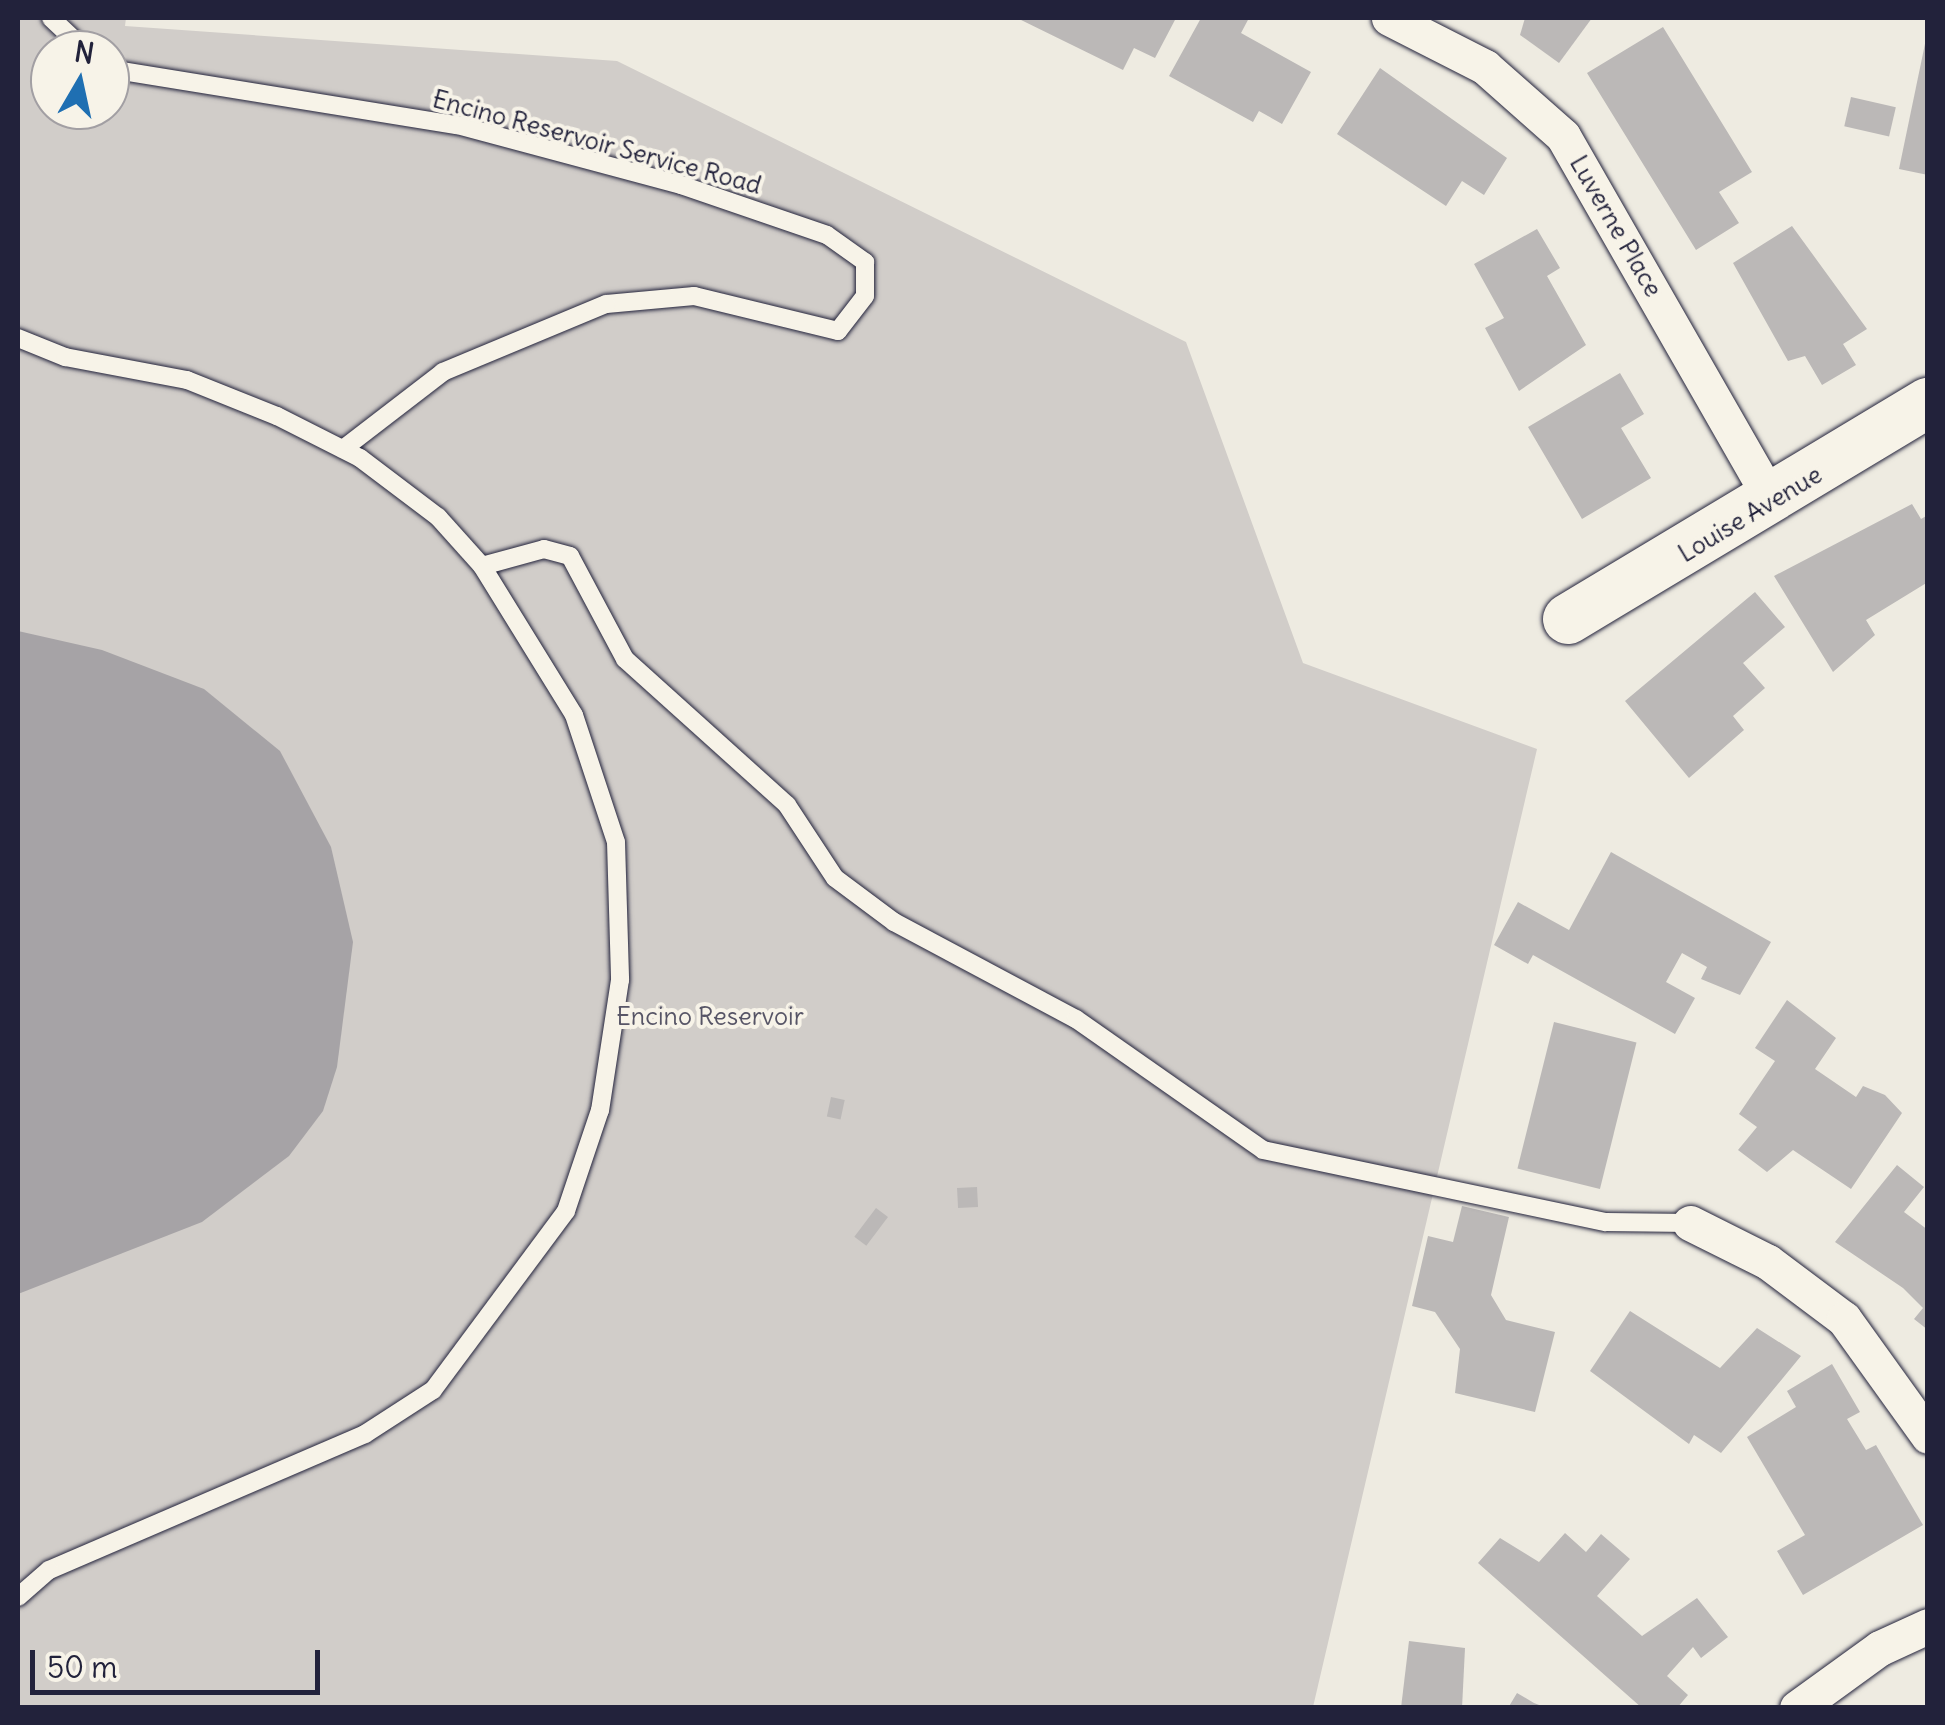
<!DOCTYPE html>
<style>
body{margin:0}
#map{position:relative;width:1945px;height:1725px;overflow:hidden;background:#eeebe1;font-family:Delius,sans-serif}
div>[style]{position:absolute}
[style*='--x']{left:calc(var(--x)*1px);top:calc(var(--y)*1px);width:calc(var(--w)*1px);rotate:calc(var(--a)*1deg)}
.green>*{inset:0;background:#d1cdc9}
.water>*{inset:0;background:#a6a3a6}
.building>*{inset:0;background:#bbb8b7;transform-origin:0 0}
.roads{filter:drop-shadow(0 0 2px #22223b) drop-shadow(0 0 2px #22223b)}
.lane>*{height:18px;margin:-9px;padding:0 9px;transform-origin:9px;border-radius:9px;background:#f7f3e8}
.street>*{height:35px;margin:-17.5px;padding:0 17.5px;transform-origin:17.5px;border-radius:17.5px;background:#f7f3e8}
.secondary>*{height:50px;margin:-25px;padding:0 25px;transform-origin:25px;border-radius:25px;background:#f7f3e8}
span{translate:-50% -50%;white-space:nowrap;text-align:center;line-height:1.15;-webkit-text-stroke:8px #f7f3e8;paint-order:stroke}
.street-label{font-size:25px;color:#22223b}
.park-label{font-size:25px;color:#575566}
.frame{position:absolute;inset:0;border:20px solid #22223b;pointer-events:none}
.north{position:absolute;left:30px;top:30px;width:100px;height:100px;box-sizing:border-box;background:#f7f3e8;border:2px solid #a29fa3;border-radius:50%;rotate:9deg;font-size:28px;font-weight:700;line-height:40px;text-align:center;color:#22223b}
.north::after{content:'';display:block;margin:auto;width:35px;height:45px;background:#1f6fb2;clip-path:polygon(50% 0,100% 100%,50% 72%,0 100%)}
.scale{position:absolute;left:30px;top:1650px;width:290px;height:45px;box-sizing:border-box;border:5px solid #22223b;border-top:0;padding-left:12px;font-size:30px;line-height:35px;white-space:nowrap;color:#22223b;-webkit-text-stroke:8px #f7f3e8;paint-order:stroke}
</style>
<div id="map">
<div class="green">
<div style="clip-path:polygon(evenodd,18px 18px,126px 18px,125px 26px,617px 61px,1186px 342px,1303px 663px,1537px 749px,1313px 1707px,18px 1707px,18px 18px,50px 50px,110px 50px,110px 110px,50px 110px,50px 50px)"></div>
</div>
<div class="water">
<div style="clip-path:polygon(18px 631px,102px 650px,204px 689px,280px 751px,331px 847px,353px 942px,337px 1067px,323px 1111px,289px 1156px,202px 1222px,18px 1294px)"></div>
</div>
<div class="building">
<div style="clip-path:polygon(1017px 18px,1176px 18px,1155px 58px,1134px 48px,1123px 70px)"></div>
<div style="clip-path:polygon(1201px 18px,1249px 18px,1241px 33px,1311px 72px,1282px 124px,1259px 111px,1253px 122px,1169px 76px)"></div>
<div style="clip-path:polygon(1525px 18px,1592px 18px,1559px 63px,1520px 35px)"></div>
<div style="clip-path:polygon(1663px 27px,1752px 172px,1719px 192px,1739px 223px,1696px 250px,1587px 73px)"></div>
<div style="clip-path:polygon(1926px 39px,1928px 39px,1928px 175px,1899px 169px)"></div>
<div style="clip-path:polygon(1380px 68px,1507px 158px,1484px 195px,1462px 181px,1446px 206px,1337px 134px)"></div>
<div style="left:1851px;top:97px;width:46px;height:30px;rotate:13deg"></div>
<div style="clip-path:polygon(1792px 226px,1867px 329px,1843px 344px,1856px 365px,1822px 385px,1805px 356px,1788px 361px,1733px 263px)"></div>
<div style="clip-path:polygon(1537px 229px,1560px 268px,1547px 276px,1586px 345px,1519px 391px,1485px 328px,1504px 318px,1474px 264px)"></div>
<div style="clip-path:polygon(1620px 373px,1644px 414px,1621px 428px,1651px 478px,1582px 519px,1528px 427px)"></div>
<div style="clip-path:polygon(1912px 504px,1921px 519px,1928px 515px,1928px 582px,1866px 620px,1875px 635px,1833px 672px,1774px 576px)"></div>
<div style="clip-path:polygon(1755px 592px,1785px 627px,1743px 663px,1765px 688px,1733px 716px,1744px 730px,1689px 778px,1625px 701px)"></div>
<div style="clip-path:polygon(1611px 852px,1771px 942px,1740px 995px,1701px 979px,1707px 967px,1682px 953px,1666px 982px,1695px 998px,1675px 1034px,1533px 955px,1528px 964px,1494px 945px,1518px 902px,1569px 930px)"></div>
<div style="clip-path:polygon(1787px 1000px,1836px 1038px,1815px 1069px,1856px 1097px,1863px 1086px,1885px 1095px,1902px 1113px,1851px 1189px,1793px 1150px,1767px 1172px,1738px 1150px,1757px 1127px,1739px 1114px,1775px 1061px,1755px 1048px)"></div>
<div style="left:1554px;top:1022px;width:85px;height:151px;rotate:14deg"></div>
<div style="left:831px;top:1097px;width:14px;height:20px;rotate:12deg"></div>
<div style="clip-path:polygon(1897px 1165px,1924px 1187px,1904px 1212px,1928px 1230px,1928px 1330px,1914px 1319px,1923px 1308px,1903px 1288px,1835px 1242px)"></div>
<div style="left:977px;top:1187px;width:20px;height:20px;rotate:87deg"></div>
<div style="clip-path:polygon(1462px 1206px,1509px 1217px,1491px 1295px,1506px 1320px,1555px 1332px,1535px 1412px,1455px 1393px,1460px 1349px,1435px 1312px,1412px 1306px,1428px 1236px,1453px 1242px)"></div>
<div style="left:876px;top:1208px;width:15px;height:36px;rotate:37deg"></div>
<div style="clip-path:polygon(1630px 1311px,1720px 1368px,1757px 1328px,1801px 1356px,1721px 1453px,1694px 1435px,1689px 1444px,1590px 1371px)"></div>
<div style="clip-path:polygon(1832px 1364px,1860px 1412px,1847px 1419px,1866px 1450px,1876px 1445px,1923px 1525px,1803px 1595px,1777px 1551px,1805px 1535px,1747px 1437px,1796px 1407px,1787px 1391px)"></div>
<div style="clip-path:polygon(1565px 1533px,1586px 1552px,1601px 1534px,1630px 1559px,1597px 1596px,1642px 1636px,1697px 1598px,1728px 1637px,1701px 1658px,1693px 1647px,1667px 1676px,1688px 1695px,1677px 1708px,1642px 1708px,1478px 1563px,1500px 1538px,1539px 1562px)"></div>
<div style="clip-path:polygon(1409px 1641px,1465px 1648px,1462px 1708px,1401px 1708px)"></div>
<div style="clip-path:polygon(1517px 1693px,1534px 1703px,1547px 1708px,1508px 1708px)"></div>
</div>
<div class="roads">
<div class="lane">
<div style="--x:51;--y:18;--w:47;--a:43.3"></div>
<div style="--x:110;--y:69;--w:351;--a:9.2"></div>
<div style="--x:457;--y:125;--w:232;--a:15"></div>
<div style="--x:681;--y:185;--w:154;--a:18.9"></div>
<div style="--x:827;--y:235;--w:47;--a:35.4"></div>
<div style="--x:865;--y:262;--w:34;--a:90"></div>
<div style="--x:865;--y:296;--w:44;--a:127.6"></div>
<div style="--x:838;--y:331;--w:148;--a:-166.3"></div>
<div style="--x:694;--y:296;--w:88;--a:174.8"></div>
<div style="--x:606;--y:304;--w:177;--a:157.4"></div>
<div style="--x:443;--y:372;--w:126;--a:142.4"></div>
<div style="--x:18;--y:338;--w:51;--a:22"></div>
<div style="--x:65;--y:357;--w:124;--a:10.7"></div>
<div style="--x:187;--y:380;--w:97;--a:21.8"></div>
<div style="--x:277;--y:416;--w:93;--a:26.8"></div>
<div style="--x:360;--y:458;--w:98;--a:37.1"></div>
<div style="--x:438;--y:517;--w:66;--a:48.1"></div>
<div style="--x:482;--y:566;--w:175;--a:58.3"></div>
<div style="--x:574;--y:715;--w:134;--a:71.7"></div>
<div style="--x:616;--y:842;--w:138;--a:88.3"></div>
<div style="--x:620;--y:980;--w:132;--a:98.7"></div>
<div style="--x:600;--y:1110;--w:107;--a:108.6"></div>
<div style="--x:566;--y:1211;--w:223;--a:126.6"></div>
<div style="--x:433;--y:1390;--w:81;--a:147.1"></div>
<div style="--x:365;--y:1434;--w:344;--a:156.7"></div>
<div style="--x:49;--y:1570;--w:41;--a:138.9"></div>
<div style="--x:482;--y:566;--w:64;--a:-15.3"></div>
<div style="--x:544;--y:549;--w:27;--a:15"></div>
<div style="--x:570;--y:556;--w:117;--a:61.9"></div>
<div style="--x:625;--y:659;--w:218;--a:42"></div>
<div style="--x:787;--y:805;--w:87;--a:56.7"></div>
<div style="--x:835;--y:878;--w:74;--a:36.7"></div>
<div style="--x:894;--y:922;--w:206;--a:28.1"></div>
<div style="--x:1076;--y:1019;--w:228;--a:35"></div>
<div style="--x:1263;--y:1150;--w:350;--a:11.9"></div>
<div style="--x:1606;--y:1222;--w:84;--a:0.7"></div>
</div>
<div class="street">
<div style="--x:1389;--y:18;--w:108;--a:27"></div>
<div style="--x:1485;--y:67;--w:104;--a:41.5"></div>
<div style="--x:1563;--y:136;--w:422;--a:60.2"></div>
<div style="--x:1690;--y:1223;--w:87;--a:26.6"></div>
<div style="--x:1768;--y:1262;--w:95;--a:36.9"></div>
<div style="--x:1844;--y:1319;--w:144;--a:54.3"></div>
<div style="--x:1797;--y:1708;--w:102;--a:-35.9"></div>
<div style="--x:1880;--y:1648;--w:53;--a:-24.6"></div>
</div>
<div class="secondary">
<div style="--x:1568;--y:619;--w:420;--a:-31"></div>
</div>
</div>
<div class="street-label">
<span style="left:597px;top:142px;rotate:15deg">Encino Reservoir Service Road</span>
<span style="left:1616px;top:226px;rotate:60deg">Luverne Place</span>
<span style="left:1750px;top:514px;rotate:-31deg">Louise Avenue</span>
</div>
<div class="park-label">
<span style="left:710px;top:1016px">Encino Reservoir</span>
</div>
<div class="frame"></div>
<div class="north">N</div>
<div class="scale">50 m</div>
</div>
